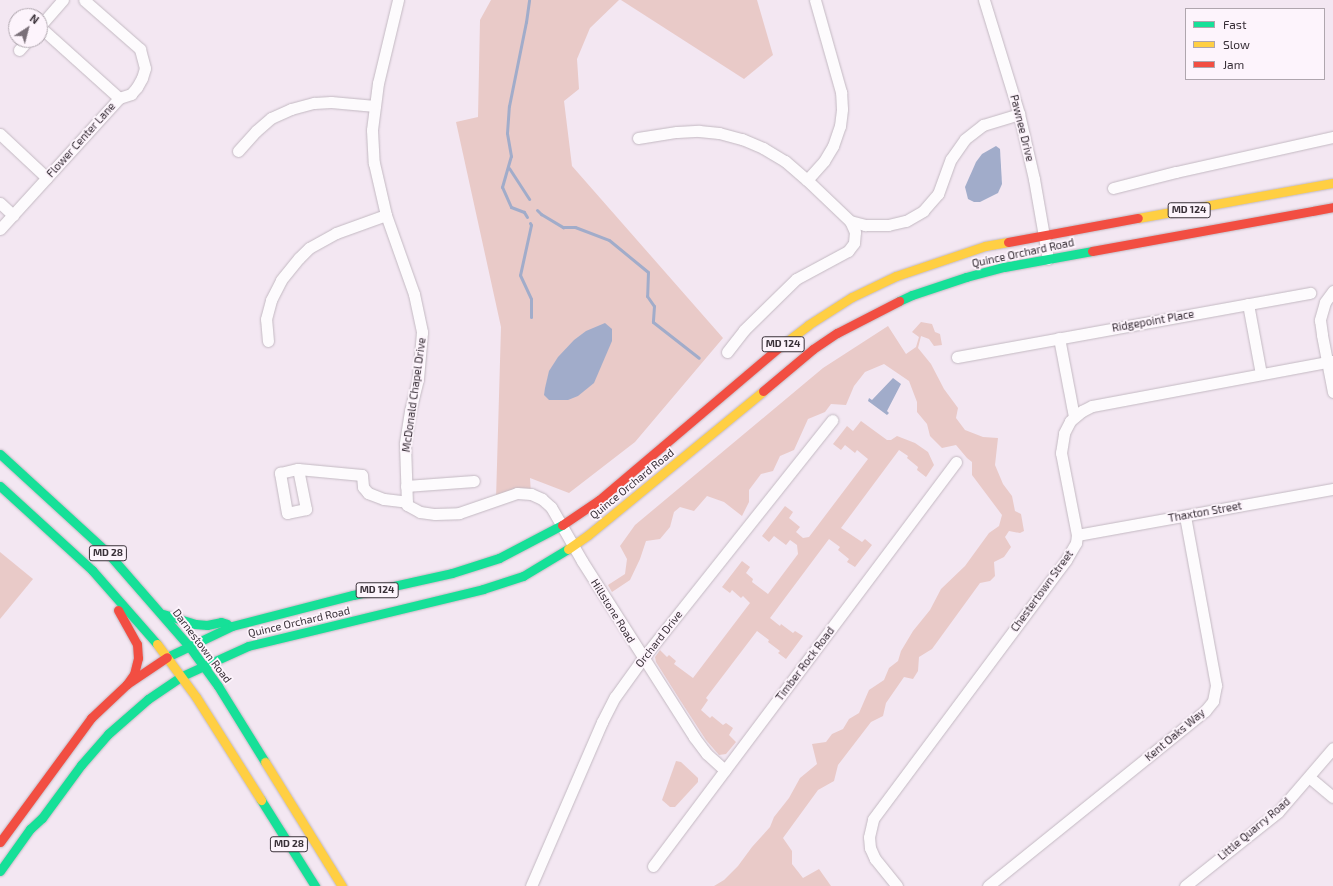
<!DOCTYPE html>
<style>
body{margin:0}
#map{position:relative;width:1333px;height:886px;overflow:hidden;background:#f3e7f2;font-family:"Exo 2",sans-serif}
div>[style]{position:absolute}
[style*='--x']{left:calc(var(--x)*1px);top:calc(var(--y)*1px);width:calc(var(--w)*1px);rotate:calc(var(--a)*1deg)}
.green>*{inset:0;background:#e9cac8}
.water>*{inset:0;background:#a1acca}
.stream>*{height:3px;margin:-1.5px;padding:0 1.5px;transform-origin:1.5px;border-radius:1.5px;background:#a1acca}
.roads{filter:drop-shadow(0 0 1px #c3b9c2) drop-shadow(0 0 1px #c3b9c2)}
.street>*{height:11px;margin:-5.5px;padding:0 5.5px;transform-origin:5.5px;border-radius:5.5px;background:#fdfbfd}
.fast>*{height:9px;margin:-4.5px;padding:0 4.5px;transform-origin:4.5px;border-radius:4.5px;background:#16e098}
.slow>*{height:9px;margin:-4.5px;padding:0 4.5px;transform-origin:4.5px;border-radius:4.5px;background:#ffcf43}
.jam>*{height:9px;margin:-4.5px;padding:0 4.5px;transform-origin:4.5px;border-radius:4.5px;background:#f24e42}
span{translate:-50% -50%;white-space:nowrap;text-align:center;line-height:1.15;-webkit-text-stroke:3.5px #fdf4fc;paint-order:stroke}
.shield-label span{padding:1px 3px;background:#fdf4fc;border:1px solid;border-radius:3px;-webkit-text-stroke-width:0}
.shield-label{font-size:10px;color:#393038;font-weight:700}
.street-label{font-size:11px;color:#393038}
.legend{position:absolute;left:1185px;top:8px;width:140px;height:72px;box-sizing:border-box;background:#fdf4fc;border:1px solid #afa6ae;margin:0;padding:5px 7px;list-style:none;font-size:12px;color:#393038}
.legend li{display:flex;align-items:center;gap:8px;height:20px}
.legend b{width:20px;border:1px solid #afa6ae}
.north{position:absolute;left:8px;top:8px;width:40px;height:40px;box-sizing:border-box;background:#fdf4fc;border:1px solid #afa6ae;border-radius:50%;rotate:36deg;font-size:11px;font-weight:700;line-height:16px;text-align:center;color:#393038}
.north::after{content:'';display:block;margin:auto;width:14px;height:18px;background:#7a7079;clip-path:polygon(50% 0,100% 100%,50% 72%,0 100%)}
</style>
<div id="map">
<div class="green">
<div style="clip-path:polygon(491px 0,619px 0,590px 28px,577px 59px,579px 89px,564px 101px,572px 166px,723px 338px,635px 442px,569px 493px,530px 478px,531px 494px,496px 499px,501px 327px,456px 122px,478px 117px,480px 20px)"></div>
<div style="clip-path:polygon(621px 0,757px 0,773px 55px,744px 79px)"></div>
<div style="clip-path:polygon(921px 322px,932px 324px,935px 332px,940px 334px,942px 345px,934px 346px,929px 339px,921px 336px,918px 348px,931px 364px,944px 389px,958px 408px,956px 418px,965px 430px,983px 437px,998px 438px,995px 465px,1003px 484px,1012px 496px,1015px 511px,1021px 514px,1024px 531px,1020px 533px,1009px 531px,1005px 537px,1011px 547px,1004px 557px,994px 562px,995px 576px,990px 581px,980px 583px,932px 649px,919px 657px,918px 671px,913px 679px,904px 677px,886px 703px,883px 716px,871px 722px,838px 765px,834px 781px,818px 790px,783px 838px,792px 851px,792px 864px,803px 878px,819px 869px,831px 886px,714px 886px,724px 880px,738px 866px,752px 847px,770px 827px,774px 817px,789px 798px,800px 778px,817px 764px,812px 744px,826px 742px,832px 734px,843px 729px,849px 719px,859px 713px,869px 690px,884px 680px,889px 668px,898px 661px,901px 651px,913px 631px,930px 610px,941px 589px,965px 566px,989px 533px,999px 526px,1002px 515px,972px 475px,972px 462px,967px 458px,956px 445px,942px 448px,930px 436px,927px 424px,917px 412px,917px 402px,909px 381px,884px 364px,865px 372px,854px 386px,846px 405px,831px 404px,825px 412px,808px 419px,794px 450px,780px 456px,773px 471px,761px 474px,749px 490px,749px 502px,742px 516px,724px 502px,707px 496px,694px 511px,680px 507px,674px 512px,670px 527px,660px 539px,646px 541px,640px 559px,630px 580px,612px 592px,608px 585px,625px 574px,627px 559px,620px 546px,635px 525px,823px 368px,888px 326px,906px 354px,916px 347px,919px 337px,912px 332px)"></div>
<div style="clip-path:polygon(861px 421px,887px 440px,891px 440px,897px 436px,915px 443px,928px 452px,934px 465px,926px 477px,917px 470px,918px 467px,907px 458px,908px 456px,899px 450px,841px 528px,862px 542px,865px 539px,872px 545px,855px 567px,847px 562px,849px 559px,838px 550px,840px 547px,829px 539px,770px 618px,780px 626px,781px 624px,793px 633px,795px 631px,803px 636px,786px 659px,778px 653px,780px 651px,768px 642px,769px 640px,757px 631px,706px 698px,708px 700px,701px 710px,710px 718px,712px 716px,723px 725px,726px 723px,733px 728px,729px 735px,736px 742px,726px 754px,719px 755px,706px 740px,680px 700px,656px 662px,655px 657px,660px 650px,667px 657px,669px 655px,676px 661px,674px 664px,693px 678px,750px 603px,743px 596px,741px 598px,732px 590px,730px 593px,722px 587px,742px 561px,750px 567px,746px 573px,753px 579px,752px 582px,768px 594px,798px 554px,797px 545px,790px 540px,786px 545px,774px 536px,769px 542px,762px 536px,785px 506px,793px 512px,789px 518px,800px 527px,796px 532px,803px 538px,809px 537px,868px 459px,857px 450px,855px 453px,845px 445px,841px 450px,833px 444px,847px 426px,853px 431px)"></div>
<div style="clip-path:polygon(0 552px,33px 579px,0 619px)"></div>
<div style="clip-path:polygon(676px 761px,681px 762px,698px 778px,698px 782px,675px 807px,670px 807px,662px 800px)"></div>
</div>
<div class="water">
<div style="clip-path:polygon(996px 146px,1000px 149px,1002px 184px,998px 193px,980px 202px,974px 202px,968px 199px,965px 187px,976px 162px,982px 154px)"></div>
<div style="clip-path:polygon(605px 323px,612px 329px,612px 341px,594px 383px,578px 396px,568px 400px,549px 400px,544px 395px,545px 388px,549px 371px,558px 357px,574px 340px,586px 331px)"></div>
<div style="clip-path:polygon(893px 378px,901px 384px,887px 411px,889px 413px,887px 415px,868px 401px,869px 398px,872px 400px)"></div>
</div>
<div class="stream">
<div style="--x:509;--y:168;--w:37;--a:57"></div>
<div style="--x:537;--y:210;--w:6;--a:45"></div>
<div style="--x:541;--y:214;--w:26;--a:31"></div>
<div style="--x:563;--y:227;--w:12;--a:0"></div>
<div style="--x:575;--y:227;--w:36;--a:21"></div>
<div style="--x:609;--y:240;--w:50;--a:39.4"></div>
<div style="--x:648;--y:272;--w:24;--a:92"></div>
<div style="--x:647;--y:296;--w:12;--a:55"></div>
<div style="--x:654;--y:306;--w:16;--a:94"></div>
<div style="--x:653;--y:322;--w:58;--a:38"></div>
<div style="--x:527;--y:217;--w:6;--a:-121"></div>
<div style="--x:524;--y:212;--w:14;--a:-159"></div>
<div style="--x:511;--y:207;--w:22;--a:-114"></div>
<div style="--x:502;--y:187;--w:32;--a:-74"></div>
<div style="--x:511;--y:156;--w:23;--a:-100"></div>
<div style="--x:507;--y:133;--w:27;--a:-86"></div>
<div style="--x:509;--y:106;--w:86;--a:-78.6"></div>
<div style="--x:526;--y:22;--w:22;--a:-82"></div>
<div style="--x:530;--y:223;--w:2;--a:63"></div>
<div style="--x:531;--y:225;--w:51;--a:102.4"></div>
<div style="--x:520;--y:275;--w:26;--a:65"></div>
<div style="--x:531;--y:299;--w:18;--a:90"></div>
</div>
<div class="roads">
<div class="street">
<div style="--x:398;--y:0;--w:85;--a:103.5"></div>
<div style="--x:378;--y:83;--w:47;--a:97.3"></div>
<div style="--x:372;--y:130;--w:33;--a:87"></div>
<div style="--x:374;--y:163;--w:53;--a:77"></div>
<div style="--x:386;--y:215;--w:84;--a:70.5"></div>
<div style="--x:414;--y:294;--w:39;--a:78"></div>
<div style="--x:422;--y:332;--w:47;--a:94.9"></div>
<div style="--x:418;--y:379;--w:33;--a:104"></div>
<div style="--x:410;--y:411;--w:33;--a:99"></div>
<div style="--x:405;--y:444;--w:61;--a:88.1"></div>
<div style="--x:407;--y:505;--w:15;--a:28"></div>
<div style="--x:420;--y:512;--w:15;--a:8"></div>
<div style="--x:435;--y:514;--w:24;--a:-2"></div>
<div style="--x:459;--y:513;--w:61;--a:-19"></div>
<div style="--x:517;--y:493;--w:14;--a:4"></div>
<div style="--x:531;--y:494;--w:12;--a:24"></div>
<div style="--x:542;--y:499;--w:12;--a:42"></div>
<div style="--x:551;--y:507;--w:62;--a:60.1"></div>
<div style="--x:582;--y:561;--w:209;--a:57.5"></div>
<div style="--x:694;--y:737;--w:21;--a:53"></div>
<div style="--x:707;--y:754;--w:24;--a:42"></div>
<div style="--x:984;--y:0;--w:119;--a:72.9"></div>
<div style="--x:1019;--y:114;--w:67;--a:77"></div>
<div style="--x:1034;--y:179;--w:81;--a:80.1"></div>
<div style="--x:40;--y:26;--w:35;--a:-49"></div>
<div style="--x:40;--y:27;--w:106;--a:41.9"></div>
<div style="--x:19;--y:50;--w:13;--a:-48"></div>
<div style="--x:0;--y:134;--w:64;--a:43.1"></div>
<div style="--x:638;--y:138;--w:39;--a:-9"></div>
<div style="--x:677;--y:132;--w:22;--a:-3"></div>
<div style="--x:699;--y:131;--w:20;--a:6"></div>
<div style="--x:719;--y:133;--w:24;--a:15"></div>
<div style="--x:742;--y:139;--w:23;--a:23"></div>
<div style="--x:763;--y:148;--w:26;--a:31"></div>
<div style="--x:785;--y:161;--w:29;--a:41"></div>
<div style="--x:807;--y:180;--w:59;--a:43.6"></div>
<div style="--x:850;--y:221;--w:16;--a:15"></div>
<div style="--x:865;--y:225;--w:23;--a:0"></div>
<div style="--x:888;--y:225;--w:18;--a:-13"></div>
<div style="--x:906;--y:221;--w:20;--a:-30"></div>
<div style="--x:923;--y:211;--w:23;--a:-49"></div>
<div style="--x:938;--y:194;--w:37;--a:-70"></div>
<div style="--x:951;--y:159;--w:24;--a:-55"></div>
<div style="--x:965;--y:139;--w:23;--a:-38"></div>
<div style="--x:983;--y:125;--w:38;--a:-17"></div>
<div style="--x:238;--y:151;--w:27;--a:-48"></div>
<div style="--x:256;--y:131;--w:20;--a:-41"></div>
<div style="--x:271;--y:118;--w:22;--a:-24"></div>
<div style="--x:291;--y:109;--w:24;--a:-15"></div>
<div style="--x:314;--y:103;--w:17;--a:-3"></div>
<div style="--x:331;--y:102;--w:44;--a:5.2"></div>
<div style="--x:807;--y:180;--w:25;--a:-48"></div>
<div style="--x:824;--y:161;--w:17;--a:-59"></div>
<div style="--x:833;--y:146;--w:21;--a:-71"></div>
<div style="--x:840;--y:126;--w:17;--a:-83"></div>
<div style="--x:842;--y:109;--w:17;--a:-93"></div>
<div style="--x:841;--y:92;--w:96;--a:-105.8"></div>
<div style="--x:1113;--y:188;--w:65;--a:-14.3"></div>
<div style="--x:1176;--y:172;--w:161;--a:-12.6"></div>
<div style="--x:0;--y:203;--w:18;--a:43"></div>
<div style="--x:0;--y:229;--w:177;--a:-47.7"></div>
<div style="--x:119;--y:98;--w:13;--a:-18"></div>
<div style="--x:131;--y:94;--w:9;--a:-49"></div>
<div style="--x:137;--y:87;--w:10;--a:-61"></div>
<div style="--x:142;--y:78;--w:10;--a:-73"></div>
<div style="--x:145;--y:68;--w:20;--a:-105"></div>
<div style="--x:140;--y:49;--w:74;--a:-138.8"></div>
<div style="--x:1333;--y:291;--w:14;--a:126"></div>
<div style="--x:1325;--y:302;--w:19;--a:106"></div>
<div style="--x:1320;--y:320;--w:15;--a:82"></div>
<div style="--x:1322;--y:335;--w:58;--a:79.1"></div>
<div style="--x:1248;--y:304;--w:71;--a:79.5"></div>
<div style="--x:1059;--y:338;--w:80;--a:79.2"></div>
<div style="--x:268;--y:341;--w:22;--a:-95"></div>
<div style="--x:266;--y:319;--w:20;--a:-75"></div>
<div style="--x:271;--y:300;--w:22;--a:-63"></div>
<div style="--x:281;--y:280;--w:28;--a:-51"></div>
<div style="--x:299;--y:258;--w:14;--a:-45"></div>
<div style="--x:309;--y:248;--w:31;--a:-29"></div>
<div style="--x:336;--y:233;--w:53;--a:-19.8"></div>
<div style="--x:727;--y:352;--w:28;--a:-52"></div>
<div style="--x:744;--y:330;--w:73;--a:-44.4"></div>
<div style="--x:796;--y:279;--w:59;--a:-28.3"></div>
<div style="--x:848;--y:251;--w:10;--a:-53"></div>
<div style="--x:854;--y:243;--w:11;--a:-85"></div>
<div style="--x:855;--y:232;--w:12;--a:-114"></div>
<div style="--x:957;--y:357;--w:359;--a:-10.3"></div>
<div style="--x:298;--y:469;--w:41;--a:78.7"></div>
<div style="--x:306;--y:509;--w:19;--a:168"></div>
<div style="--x:287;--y:513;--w:41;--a:-99.9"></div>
<div style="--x:280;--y:473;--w:18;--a:-13"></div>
<div style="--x:298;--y:469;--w:64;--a:5.4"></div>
<div style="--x:362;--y:475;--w:12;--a:85"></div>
<div style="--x:363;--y:487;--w:8;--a:50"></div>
<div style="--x:368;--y:493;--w:17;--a:21"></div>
<div style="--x:384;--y:499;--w:23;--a:7"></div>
<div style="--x:406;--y:486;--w:68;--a:-4.2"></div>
<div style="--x:1077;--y:535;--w:260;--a:-10.2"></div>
<div style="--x:1309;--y:777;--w:31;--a:40"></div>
<div style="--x:653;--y:866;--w:505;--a:-53.13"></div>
<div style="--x:531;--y:886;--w:179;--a:-66.6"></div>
<div style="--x:602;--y:722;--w:28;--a:-63"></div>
<div style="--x:615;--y:697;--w:48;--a:-54.3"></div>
<div style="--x:643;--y:658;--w:304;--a:-51.5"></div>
<div style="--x:897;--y:886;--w:35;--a:-129"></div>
<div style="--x:875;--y:859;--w:12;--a:-114"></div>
<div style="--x:870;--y:848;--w:11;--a:-95"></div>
<div style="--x:869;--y:837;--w:18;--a:-77"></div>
<div style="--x:873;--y:819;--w:323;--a:-53.3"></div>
<div style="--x:1066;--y:560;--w:20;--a:-60"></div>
<div style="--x:1076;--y:543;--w:8;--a:-83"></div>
<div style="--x:1077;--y:535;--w:84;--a:-101"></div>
<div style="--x:1061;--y:453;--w:20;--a:-81"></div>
<div style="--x:1064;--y:433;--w:13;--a:-63"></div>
<div style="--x:1070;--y:421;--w:16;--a:-40"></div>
<div style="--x:1082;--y:411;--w:11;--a:-27"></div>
<div style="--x:1092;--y:406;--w:245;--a:-10.6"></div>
<div style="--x:988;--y:886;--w:279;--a:-38.9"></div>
<div style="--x:1205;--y:711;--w:13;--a:-51"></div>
<div style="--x:1213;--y:701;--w:16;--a:-79"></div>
<div style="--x:1216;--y:685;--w:172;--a:-100.4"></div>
<div style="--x:1185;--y:886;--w:119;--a:-38.5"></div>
<div style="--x:1278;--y:812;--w:84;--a:-49.3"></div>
</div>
<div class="fast">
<div style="--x:899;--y:301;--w:14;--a:-25"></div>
<div style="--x:912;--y:295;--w:57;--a:-18.4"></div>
<div style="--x:966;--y:277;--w:39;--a:-15"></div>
<div style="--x:1004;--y:267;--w:89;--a:-10.3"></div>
<div style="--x:0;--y:454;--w:144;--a:42.5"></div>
<div style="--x:106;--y:551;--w:126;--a:48.9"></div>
<div style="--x:189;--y:646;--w:49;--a:54.1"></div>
<div style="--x:218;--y:686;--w:89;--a:58.3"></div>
<div style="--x:0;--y:486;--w:125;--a:42.4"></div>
<div style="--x:92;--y:570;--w:98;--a:48.7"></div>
<div style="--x:163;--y:614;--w:34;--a:17"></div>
<div style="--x:195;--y:624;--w:12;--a:5"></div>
<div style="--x:207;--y:625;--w:14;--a:-12"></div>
<div style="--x:221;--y:622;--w:6;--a:18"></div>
<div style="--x:167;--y:657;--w:72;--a:-25.5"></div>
<div style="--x:232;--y:626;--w:125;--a:-14.4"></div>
<div style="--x:353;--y:595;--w:101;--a:-12.5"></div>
<div style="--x:452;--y:573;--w:49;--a:-17.7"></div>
<div style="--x:499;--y:558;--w:71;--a:-27.6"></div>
<div style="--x:182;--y:676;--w:72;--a:-24.4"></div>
<div style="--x:248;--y:646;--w:242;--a:-13.6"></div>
<div style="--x:483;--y:589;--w:42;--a:-18"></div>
<div style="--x:523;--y:576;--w:52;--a:-31"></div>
<div style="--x:261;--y:800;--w:102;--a:57.9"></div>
<div style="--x:0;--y:871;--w:52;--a:-54.5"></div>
<div style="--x:30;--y:829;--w:16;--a:-43"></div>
<div style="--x:42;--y:818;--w:66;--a:-53.7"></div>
<div style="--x:81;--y:765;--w:41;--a:-48.9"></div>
<div style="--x:108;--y:734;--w:53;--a:-41.2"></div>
<div style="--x:148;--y:699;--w:41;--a:-34.1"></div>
</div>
<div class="slow">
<div style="--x:1138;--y:218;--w:198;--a:-10.2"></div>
<div style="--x:778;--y:348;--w:38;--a:-37"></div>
<div style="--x:808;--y:325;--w:52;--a:-32.5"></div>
<div style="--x:852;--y:297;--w:49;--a:-25.5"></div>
<div style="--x:896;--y:276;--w:94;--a:-18.6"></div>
<div style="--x:985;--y:246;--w:23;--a:-10"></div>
<div style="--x:568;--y:549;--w:24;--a:-35"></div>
<div style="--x:588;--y:535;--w:227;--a:-39.4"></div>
<div style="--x:157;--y:644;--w:66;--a:53.7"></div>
<div style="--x:196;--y:697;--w:122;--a:57.7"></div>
<div style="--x:265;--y:762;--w:146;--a:58.2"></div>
</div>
<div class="jam">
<div style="--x:1008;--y:242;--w:132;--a:-10.5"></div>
<div style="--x:1092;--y:251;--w:245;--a:-10.3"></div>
<div style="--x:763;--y:391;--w:65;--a:-40"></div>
<div style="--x:813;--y:349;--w:29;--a:-34"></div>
<div style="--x:837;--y:333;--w:70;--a:-27.3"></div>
<div style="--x:562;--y:525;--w:45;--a:-34"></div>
<div style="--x:599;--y:500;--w:235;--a:-40.3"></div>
<div style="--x:118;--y:610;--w:39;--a:61"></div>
<div style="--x:137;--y:644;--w:14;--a:86"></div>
<div style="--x:138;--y:658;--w:16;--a:104"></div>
<div style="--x:134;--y:674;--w:12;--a:125"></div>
<div style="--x:0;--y:842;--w:154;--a:-53.7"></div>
<div style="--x:91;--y:718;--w:50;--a:-43.4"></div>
<div style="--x:127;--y:684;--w:48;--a:-34"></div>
</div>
</div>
<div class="shield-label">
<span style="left:1189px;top:210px">MD 124</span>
<span style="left:783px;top:344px">MD 124</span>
<span style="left:108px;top:553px">MD 28</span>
<span style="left:377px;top:590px">MD 124</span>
<span style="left:289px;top:844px">MD 28</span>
</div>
<div class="street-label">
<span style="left:1022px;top:128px;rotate:76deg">Pawnee Drive</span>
<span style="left:81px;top:140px;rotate:-48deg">Flower Center Lane</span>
<span style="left:1023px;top:253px;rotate:-12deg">Quince Orchard Road</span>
<span style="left:1153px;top:321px;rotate:-10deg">Ridgepoint Place</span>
<span style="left:414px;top:395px;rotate:-82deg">McDonald Chapel Drive</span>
<span style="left:632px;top:484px;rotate:-39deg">Quince Orchard Road</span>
<span style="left:1205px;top:512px;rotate:-10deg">Thaxton Street</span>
<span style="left:1042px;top:591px;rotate:-54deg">Chestertown Street</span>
<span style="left:613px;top:611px;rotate:58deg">Hillstone Road</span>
<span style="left:299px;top:622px;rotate:-13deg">Quince Orchard Road</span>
<span style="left:659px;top:639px;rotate:-52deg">Orchard Drive</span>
<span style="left:202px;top:646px;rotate:53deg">Darnestown Road</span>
<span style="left:805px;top:664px;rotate:-53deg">Timber Rock Road</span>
<span style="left:1175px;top:735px;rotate:-40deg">Kent Oaks Way</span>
<span style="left:1254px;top:829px;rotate:-40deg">Little Quarry Road</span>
</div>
<ul class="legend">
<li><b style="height:5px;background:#16e098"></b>Fast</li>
<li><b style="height:5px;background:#ffcf43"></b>Slow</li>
<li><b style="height:5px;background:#f24e42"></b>Jam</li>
</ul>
<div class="north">N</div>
</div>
